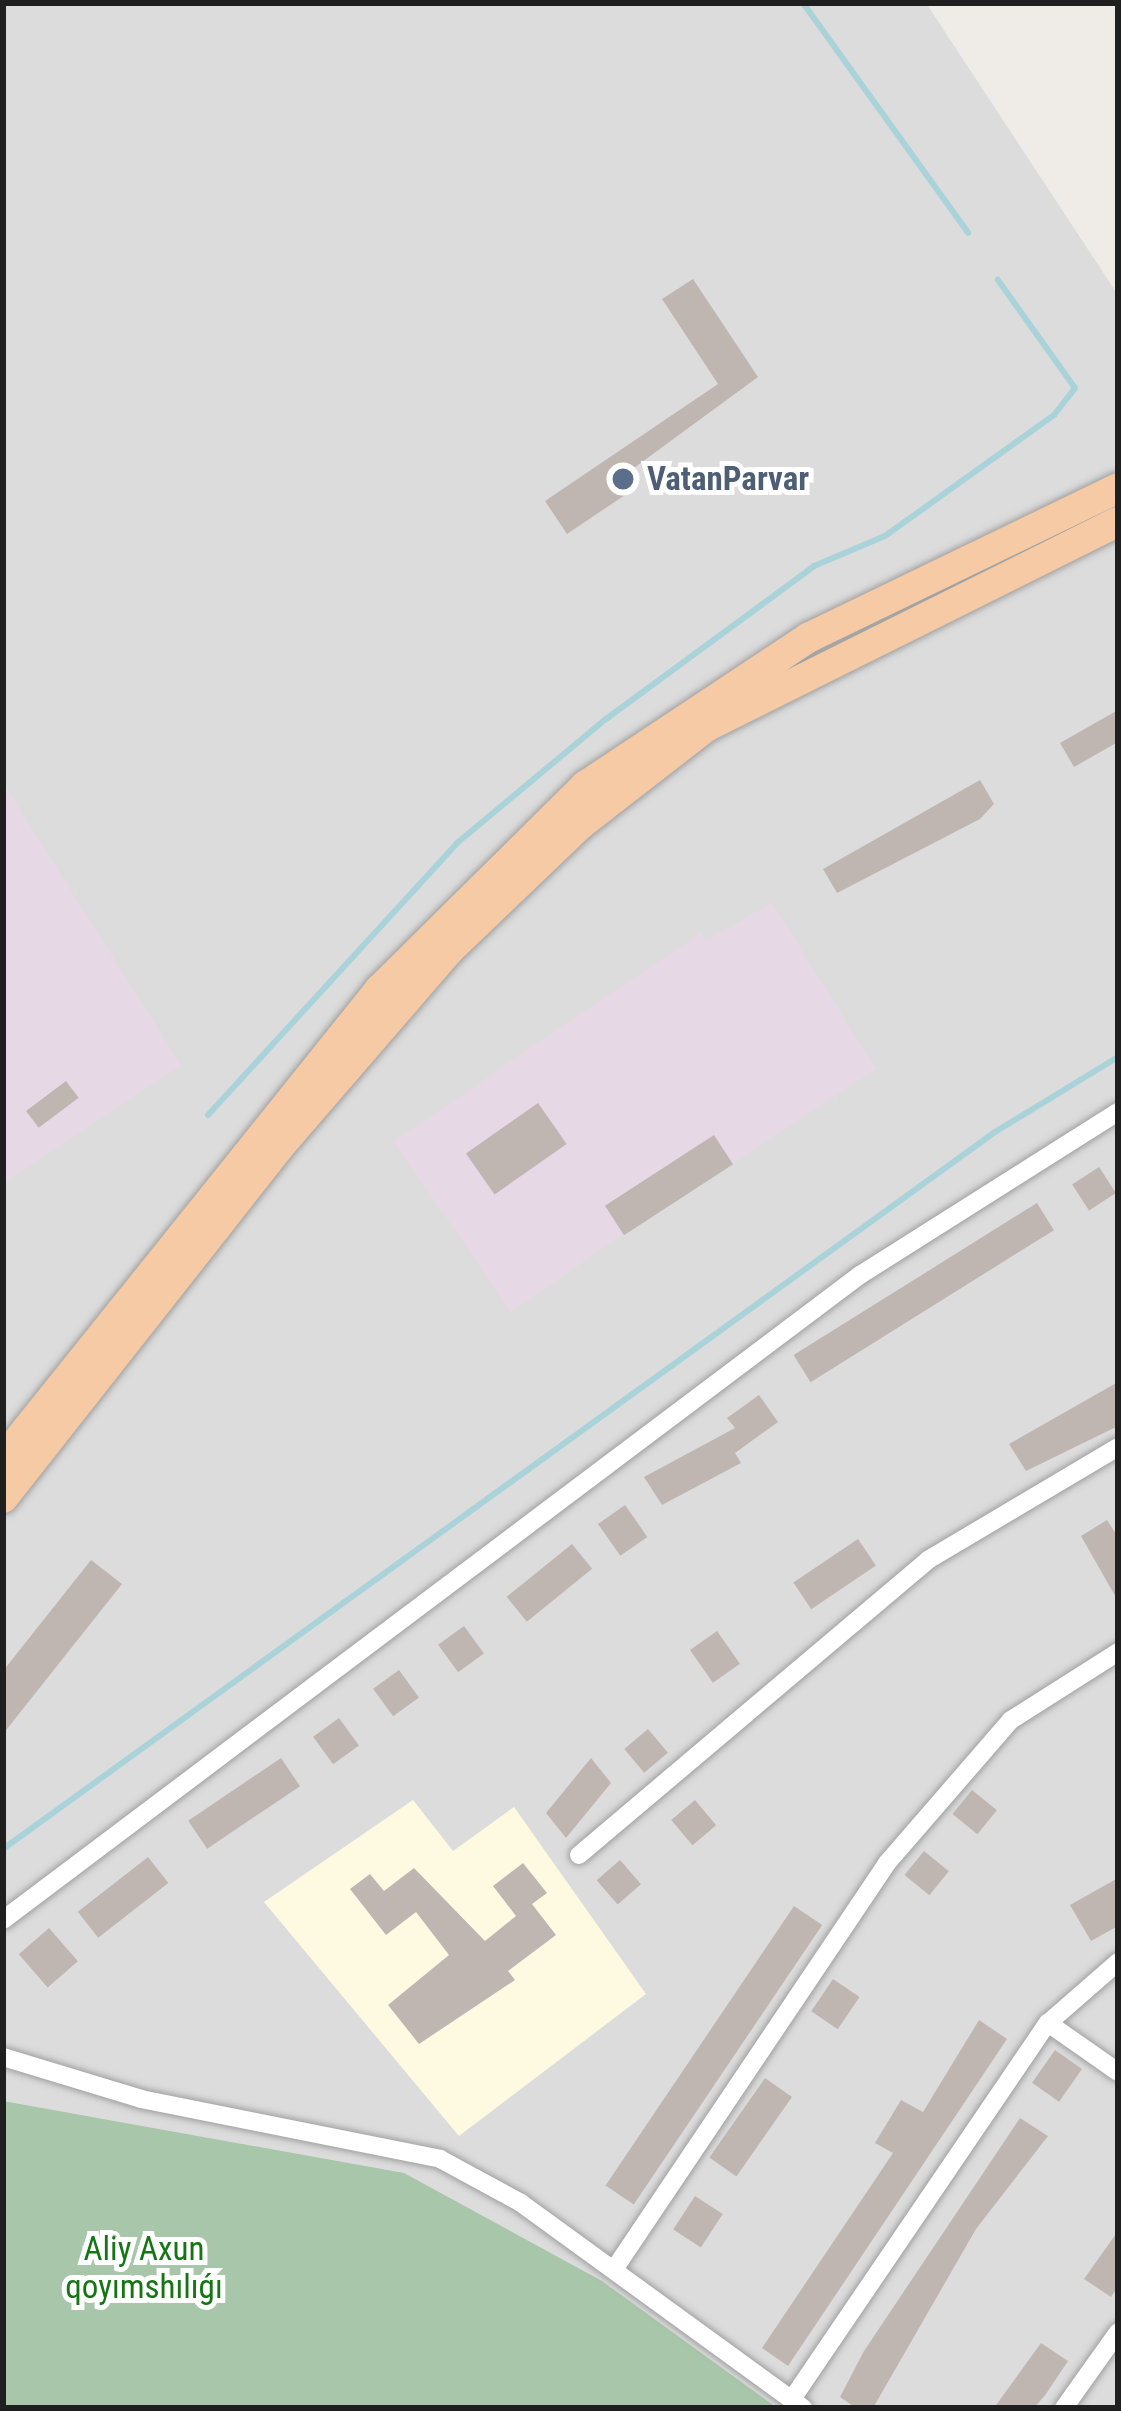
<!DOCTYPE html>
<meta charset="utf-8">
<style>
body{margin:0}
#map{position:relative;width:1121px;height:2411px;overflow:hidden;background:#efebe6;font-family:"Roboto Condensed",sans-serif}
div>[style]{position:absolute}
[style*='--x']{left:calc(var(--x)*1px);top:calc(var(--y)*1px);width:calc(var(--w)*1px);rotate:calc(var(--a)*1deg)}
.residential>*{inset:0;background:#dddcdc}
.industrial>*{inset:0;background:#e7d8e6}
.education>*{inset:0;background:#fdfae1}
.cemetery>*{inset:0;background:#a8c6aa}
.stream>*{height:6px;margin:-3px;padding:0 3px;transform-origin:3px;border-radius:3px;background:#a9d3d9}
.building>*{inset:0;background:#bfb6b2;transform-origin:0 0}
.roads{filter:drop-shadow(0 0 3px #a0a0a0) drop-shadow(0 0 3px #a0a0a0)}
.street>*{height:18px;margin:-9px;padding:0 9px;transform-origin:9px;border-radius:9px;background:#fff}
.primary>*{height:30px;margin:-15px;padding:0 15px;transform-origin:15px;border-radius:15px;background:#f5caa5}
.dots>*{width:33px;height:33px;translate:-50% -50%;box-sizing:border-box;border:6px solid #fff;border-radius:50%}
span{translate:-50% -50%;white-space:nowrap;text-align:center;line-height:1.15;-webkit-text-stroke:10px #fff;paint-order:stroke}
.service-label{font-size:33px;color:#4e5e75;font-weight:700}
.left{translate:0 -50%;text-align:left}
.park-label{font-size:33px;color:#157514}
.frame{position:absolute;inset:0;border:6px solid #1f1f1f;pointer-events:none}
</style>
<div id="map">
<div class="residential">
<div style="clip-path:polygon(3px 3px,926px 3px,1118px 295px,1118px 2408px,3px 2408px)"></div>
</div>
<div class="industrial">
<div style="clip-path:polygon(3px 783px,181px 1065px,3px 1183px)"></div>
<div style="clip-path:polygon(772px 903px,876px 1069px,733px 1164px,714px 1136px,605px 1205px,623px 1234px,511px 1312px,394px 1141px,701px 933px,706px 941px)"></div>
</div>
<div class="education">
<div style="clip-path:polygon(413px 1800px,453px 1851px,514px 1807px,646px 1994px,459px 2136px,264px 1902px)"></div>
</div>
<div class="cemetery">
<div style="clip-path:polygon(3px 2101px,404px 2173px,602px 2281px,777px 2408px,3px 2408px)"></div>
</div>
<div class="stream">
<div style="--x:803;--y:3;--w:283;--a:54.3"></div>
<div style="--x:208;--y:1115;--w:369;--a:-47.5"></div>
<div style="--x:457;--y:843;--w:194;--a:-39.8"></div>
<div style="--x:606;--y:719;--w:258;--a:-36.3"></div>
<div style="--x:814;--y:566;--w:77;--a:-22.9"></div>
<div style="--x:885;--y:536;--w:208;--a:-35.6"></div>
<div style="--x:1054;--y:415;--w:34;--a:-52"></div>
<div style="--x:1075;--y:388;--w:133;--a:-125.5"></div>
<div style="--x:3;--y:1849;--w:1224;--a:-35.86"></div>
<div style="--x:995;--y:1132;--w:144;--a:-31.4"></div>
</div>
<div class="building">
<div style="clip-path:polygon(693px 279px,758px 377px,627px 473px,637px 487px,567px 534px,545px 501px,718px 384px,662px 299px)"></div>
<div style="clip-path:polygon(1118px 710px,1118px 742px,1074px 767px,1060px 743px)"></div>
<div style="clip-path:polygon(980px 780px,994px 804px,980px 819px,837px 893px,823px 869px)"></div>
<div style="left:66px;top:1081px;width:21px;height:50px;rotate:53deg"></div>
<div style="left:538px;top:1103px;width:50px;height:88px;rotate:55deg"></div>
<div style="left:714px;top:1135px;width:35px;height:130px;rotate:57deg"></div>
<div style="left:1099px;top:1167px;width:31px;height:32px;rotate:57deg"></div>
<div style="left:1037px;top:1203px;width:32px;height:287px;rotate:58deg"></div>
<div style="clip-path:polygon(1118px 1382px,1118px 1426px,1026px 1471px,1009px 1444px)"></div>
<div style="clip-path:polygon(759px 1395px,778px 1422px,735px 1453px,741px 1463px,662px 1505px,644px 1477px,735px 1428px,727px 1418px)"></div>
<div style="left:625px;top:1505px;width:39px;height:33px;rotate:55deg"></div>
<div style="clip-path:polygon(1107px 1520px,1118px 1537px,1118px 1601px,1081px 1536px)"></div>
<div style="left:858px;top:1539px;width:32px;height:78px;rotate:56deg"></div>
<div style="left:572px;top:1544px;width:32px;height:84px;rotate:51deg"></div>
<div style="clip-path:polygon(91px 1560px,122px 1584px,3px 1734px,3px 1671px)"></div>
<div style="left:464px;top:1626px;width:34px;height:32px;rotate:54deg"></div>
<div style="left:717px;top:1631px;width:40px;height:33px;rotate:55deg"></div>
<div style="left:399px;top:1670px;width:34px;height:32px;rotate:54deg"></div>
<div style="left:339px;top:1718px;width:34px;height:32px;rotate:54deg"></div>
<div style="left:648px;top:1729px;width:31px;height:31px;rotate:50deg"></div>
<div style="left:281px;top:1758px;width:34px;height:112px;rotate:56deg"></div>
<div style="clip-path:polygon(591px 1758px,611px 1783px,566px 1838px,546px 1813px)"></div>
<div style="left:972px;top:1790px;width:32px;height:31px;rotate:39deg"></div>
<div style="left:695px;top:1800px;width:33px;height:31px;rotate:50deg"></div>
<div style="left:924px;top:1851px;width:32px;height:31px;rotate:39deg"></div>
<div style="left:148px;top:1857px;width:33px;height:89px;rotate:52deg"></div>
<div style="left:620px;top:1860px;width:32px;height:31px;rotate:49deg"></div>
<div style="clip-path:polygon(523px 1863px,547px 1893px,532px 1904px,556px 1935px,508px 1971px,515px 1980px,419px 2044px,388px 2005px,449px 1955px,416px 1912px,386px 1935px,350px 1889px,370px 1874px,384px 1891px,414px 1868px,485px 1941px,516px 1916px,493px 1886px)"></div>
<div style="clip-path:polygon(1118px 1878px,1118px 1926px,1091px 1941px,1070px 1905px)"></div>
<div style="left:794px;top:1906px;width:34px;height:337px;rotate:34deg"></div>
<div style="left:49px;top:1928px;width:44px;height:40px;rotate:49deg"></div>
<div style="left:833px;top:1979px;width:32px;height:39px;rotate:34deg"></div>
<div style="clip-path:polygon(979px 2020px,1007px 2039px,788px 2366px,762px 2348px,893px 2153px,875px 2143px,901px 2100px,923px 2112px)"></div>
<div style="left:1055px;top:2050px;width:33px;height:40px;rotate:35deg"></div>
<div style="left:765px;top:2078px;width:33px;height:97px;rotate:35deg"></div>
<div style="clip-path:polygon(1020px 2118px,1048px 2136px,976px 2229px,873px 2408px,856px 2408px,840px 2397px,864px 2351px)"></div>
<div style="left:695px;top:2196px;width:33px;height:40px;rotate:33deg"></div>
<div style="clip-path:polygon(1118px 2231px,1118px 2287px,1111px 2297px,1084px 2279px)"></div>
<div style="clip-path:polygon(1041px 2343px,1068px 2361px,1046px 2394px,1034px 2408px,994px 2408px)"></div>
</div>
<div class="roads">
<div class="street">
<div style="--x:579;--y:1855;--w:457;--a:-40.2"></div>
<div style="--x:928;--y:1560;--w:221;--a:-30.7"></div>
<div style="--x:3;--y:1920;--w:1073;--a:-36.97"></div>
<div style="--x:860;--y:1275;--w:305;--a:-32.3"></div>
<div style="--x:1048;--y:2023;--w:85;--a:35"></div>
<div style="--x:3;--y:2057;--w:144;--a:16.9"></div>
<div style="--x:141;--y:2099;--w:305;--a:11.3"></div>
<div style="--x:440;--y:2159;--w:92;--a:28.5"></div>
<div style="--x:521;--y:2203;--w:349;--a:36"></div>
<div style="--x:615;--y:2268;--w:488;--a:-56.1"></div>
<div style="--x:887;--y:1863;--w:189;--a:-49.1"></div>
<div style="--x:1011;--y:1720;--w:127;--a:-32.4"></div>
<div style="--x:792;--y:2399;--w:455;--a:-55.8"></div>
<div style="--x:1048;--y:2023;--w:93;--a:-41.1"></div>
<div style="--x:1064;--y:2408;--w:93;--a:-54.6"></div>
</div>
<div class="primary">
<div style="--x:3;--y:1459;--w:603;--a:-51.27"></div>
<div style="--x:380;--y:989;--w:289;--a:-44.7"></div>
<div style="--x:585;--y:786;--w:268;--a:-33.6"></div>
<div style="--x:808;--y:638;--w:344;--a:-25.8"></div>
<div style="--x:3;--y:1498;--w:447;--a:-51.8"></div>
<div style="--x:279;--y:1147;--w:259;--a:-49.2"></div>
<div style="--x:448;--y:951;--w:184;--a:-43.7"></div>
<div style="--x:581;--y:824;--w:158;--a:-37.8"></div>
<div style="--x:706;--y:727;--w:460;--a:-26.5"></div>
</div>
</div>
<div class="dots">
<div style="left:623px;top:479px;background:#5c6f8a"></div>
</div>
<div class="service-label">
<span class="left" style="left:647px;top:479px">VatanParvar</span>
</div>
<div class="park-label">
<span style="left:144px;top:2268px">Aliy Axun<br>qoyımshılıǵı</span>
</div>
<div class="frame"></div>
</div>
